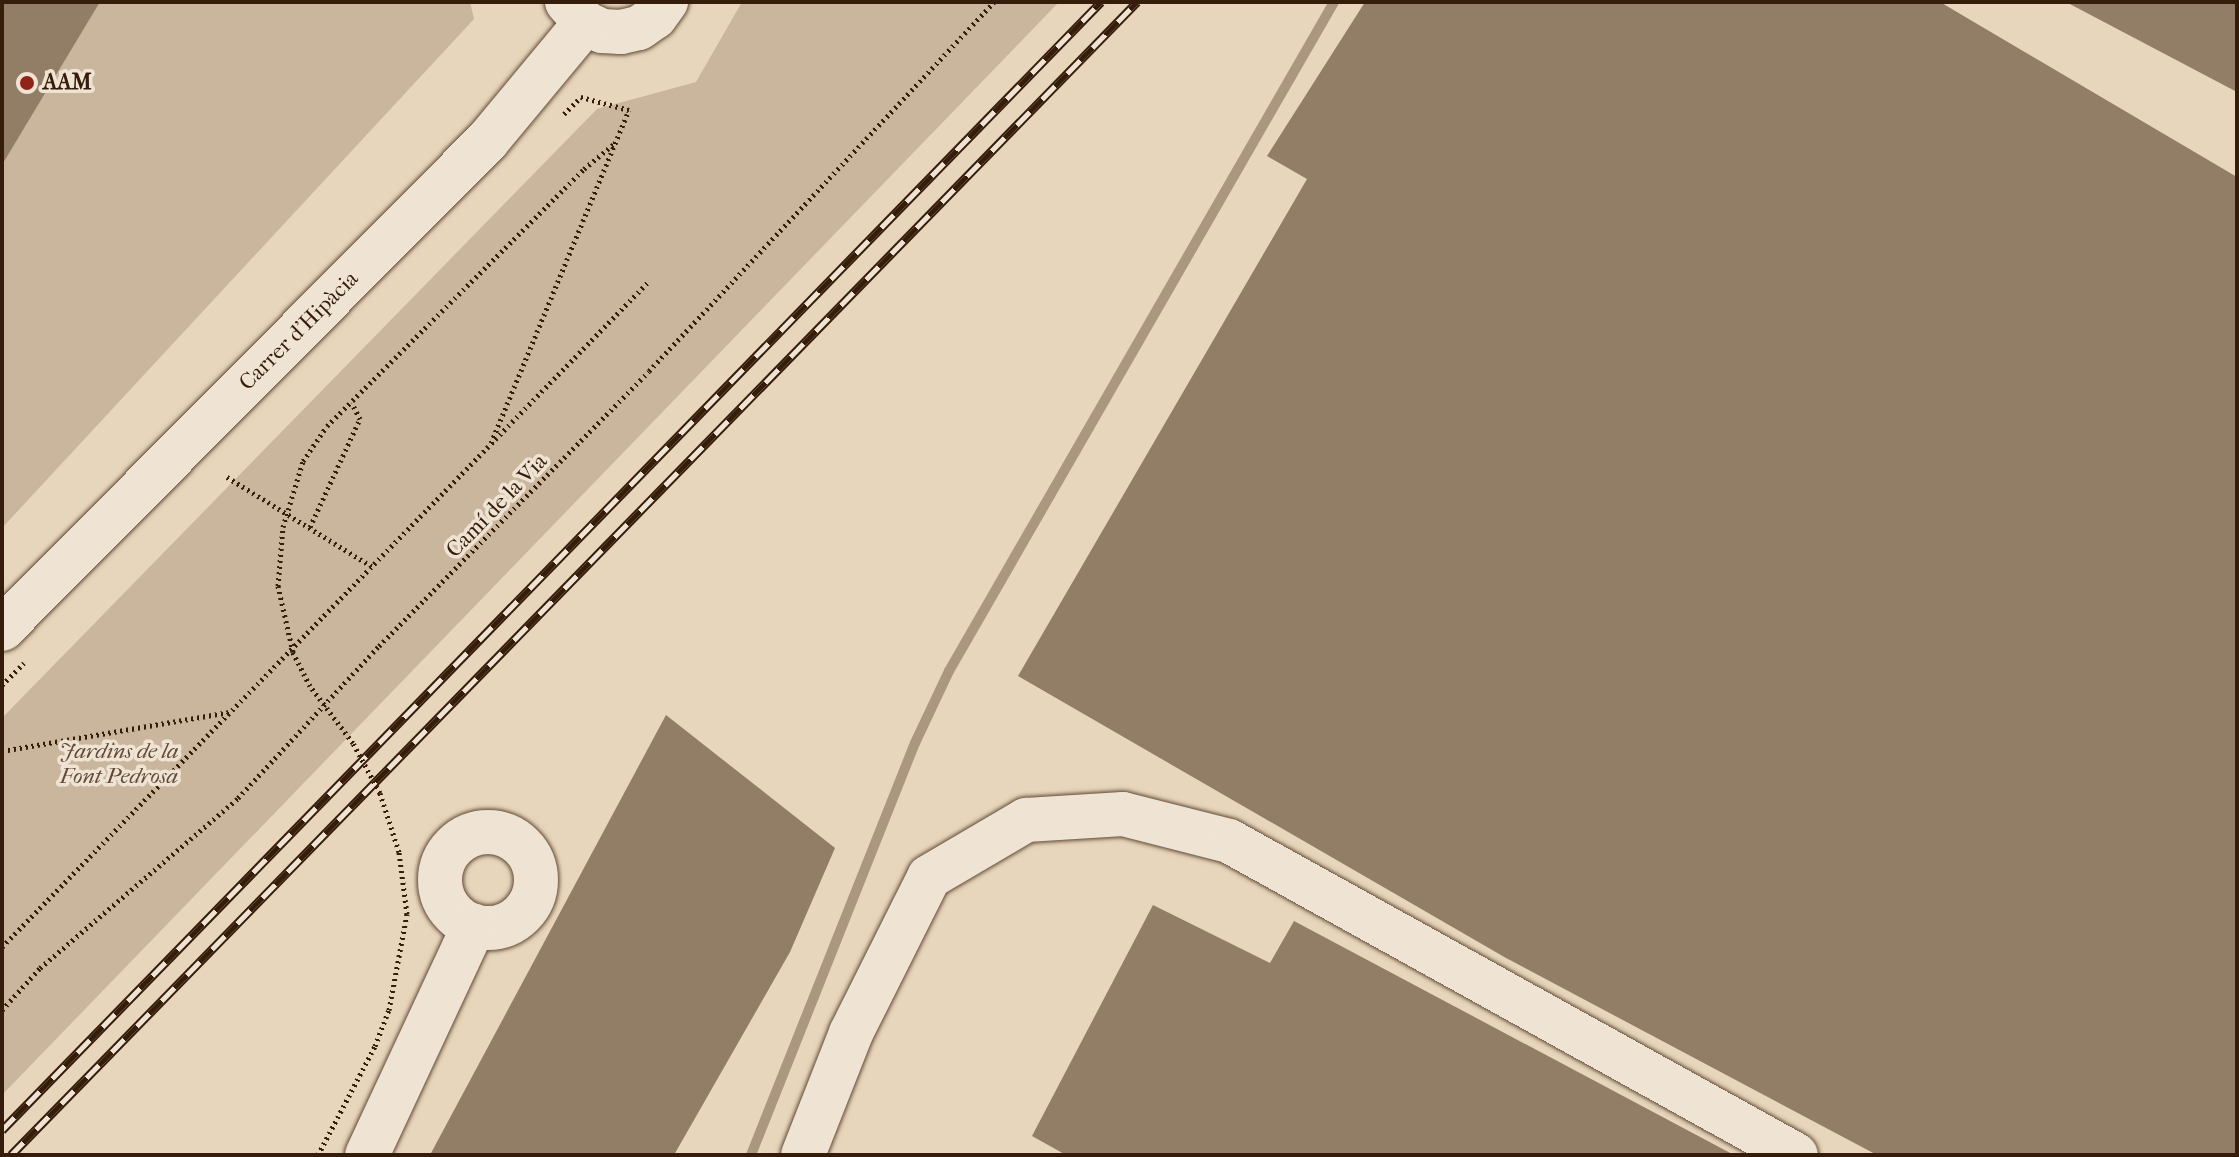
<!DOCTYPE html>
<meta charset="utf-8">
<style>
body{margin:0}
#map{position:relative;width:2239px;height:1157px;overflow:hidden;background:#e7d6bb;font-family:"IM FELL French Canon",serif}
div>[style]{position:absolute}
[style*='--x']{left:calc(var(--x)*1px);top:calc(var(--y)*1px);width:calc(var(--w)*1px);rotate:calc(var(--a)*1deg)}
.green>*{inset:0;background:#c9b69d}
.stream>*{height:10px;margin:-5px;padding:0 5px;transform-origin:5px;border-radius:5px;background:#ab977f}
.building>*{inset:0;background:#927d66}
.path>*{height:5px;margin-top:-2.5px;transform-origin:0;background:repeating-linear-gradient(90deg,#361c0a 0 2px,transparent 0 6px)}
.roads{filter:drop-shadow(0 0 2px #624a36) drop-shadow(0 0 2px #624a36)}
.minor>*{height:44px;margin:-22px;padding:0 22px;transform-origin:22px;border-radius:22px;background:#efe4d3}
.minor>.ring{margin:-22px;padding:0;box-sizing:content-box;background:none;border:44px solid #efe4d3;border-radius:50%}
.rail>*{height:9px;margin-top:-4.5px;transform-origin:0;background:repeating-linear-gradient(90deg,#efe4d3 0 18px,#361c0a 0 36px);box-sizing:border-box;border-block:2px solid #361c0a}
.path-bridge>*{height:5px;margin-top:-2.5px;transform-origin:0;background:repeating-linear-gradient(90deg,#361c0a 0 2px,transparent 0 6px)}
.dots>*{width:22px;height:22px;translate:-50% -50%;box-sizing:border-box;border:4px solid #efe4d3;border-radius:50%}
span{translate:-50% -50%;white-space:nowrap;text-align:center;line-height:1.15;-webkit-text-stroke:7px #efe4d3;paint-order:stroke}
.poi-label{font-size:22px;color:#361c0a;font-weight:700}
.left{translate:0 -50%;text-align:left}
.street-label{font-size:22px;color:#361c0a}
.park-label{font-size:22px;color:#624a36;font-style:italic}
.frame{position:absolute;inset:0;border:4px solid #361c0a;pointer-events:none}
</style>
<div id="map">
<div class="green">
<div style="clip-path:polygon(100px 2px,470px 2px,474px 19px,2px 528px,2px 165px)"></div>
<div style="clip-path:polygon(742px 2px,1059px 2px,2px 1095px,2px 718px,597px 109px,696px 82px)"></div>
</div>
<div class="stream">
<div style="--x:751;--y:1155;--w:443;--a:-68.3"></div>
<div style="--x:915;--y:743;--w:80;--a:-64.7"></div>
<div style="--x:949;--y:671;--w:772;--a:-60.08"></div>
</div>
<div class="building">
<div style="clip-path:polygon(2px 2px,100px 2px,2px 165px)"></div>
<div style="clip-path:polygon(1365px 2px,1940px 2px,2237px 177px,2237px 1155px,1877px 1155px,1506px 958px,1018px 676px,1307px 179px,1267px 156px)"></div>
<div style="clip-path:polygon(2066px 2px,2237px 2px,2237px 92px)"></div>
<div style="clip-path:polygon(666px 715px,835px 848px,790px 952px,674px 1155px,430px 1155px)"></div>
<div style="clip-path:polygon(1153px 905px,1270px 963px,1294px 921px,1734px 1155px,1066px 1155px,1032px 1136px)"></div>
</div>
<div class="path">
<div style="--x:564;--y:114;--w:24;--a:-45"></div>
<div style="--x:584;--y:169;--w:39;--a:-40"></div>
<div style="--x:491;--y:443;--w:360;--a:-67.5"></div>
<div style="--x:629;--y:110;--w:50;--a:-164.8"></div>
<div style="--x:227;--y:477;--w:172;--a:31.7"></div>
<div style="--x:310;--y:527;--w:119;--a:-65.2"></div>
<div style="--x:360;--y:419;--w:18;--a:-117"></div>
<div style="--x:2;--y:685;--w:31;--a:-45"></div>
<div style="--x:2;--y:751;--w:231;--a:-9.7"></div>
<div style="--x:2;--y:947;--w:929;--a:-45.83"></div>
<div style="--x:2;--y:1010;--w:57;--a:-47.9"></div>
<div style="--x:40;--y:968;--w:261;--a:-40.6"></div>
<div style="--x:238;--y:798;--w:207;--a:-47.2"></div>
<div style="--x:379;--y:646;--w:385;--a:-45.5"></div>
<div style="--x:649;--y:371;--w:505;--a:-46.93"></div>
</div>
<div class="roads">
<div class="minor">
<div style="--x:567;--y:2;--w:28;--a:49"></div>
<div style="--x:585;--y:23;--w:19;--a:25"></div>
<div style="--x:602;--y:31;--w:19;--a:3"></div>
<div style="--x:621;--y:32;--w:18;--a:-13"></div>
<div style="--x:639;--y:28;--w:19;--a:-35"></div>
<div style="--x:655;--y:17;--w:19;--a:-54"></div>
<div style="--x:2;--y:629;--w:689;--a:-45.18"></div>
<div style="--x:488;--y:140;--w:152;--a:-50.3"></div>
<div class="ring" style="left:440px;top:832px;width:52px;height:52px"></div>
<div style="--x:367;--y:1155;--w:253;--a:-65"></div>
<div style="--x:803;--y:1155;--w:131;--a:-68.5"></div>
<div style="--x:851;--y:1033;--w:174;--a:-63.4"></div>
<div style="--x:929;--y:877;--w:113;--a:-30.4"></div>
<div style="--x:1026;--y:820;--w:97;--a:-3.5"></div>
<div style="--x:1123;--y:814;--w:109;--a:14.3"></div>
<div style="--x:1229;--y:841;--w:648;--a:28.98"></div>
</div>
</div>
<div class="rail">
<div style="--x:2;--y:1130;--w:1575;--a:-45.75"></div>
<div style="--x:11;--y:1155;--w:1612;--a:-45.68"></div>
</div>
<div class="path-bridge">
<div style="--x:318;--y:1155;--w:123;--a:-62.4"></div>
<div style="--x:375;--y:1046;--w:39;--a:-69"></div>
<div style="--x:389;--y:1010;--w:98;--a:-79.4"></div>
<div style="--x:407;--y:914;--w:63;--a:-97.4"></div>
<div style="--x:399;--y:852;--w:62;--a:-107.9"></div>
<div style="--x:380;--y:793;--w:57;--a:-118.4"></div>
<div style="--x:353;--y:743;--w:71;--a:-127"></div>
<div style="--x:310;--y:686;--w:38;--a:-117"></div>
<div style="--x:293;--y:652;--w:68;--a:-102.8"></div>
<div style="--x:278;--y:586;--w:59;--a:-85.2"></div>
<div style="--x:283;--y:527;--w:69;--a:-73.1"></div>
<div style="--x:303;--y:461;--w:42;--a:-55.6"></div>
<div style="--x:327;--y:426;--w:363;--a:-45"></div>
</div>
<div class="dots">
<div style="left:27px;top:83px;background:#8f2418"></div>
</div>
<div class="poi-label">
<span class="left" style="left:43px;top:83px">AAM</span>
</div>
<div class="street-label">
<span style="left:299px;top:331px;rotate:-45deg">Carrer d'Hipàcia</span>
<span style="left:497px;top:506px;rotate:-46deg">Camí de la Via</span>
</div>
<div class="park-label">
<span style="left:119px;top:764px">Jardins de la<br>Font Pedrosa</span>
</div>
<div class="frame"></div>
</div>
